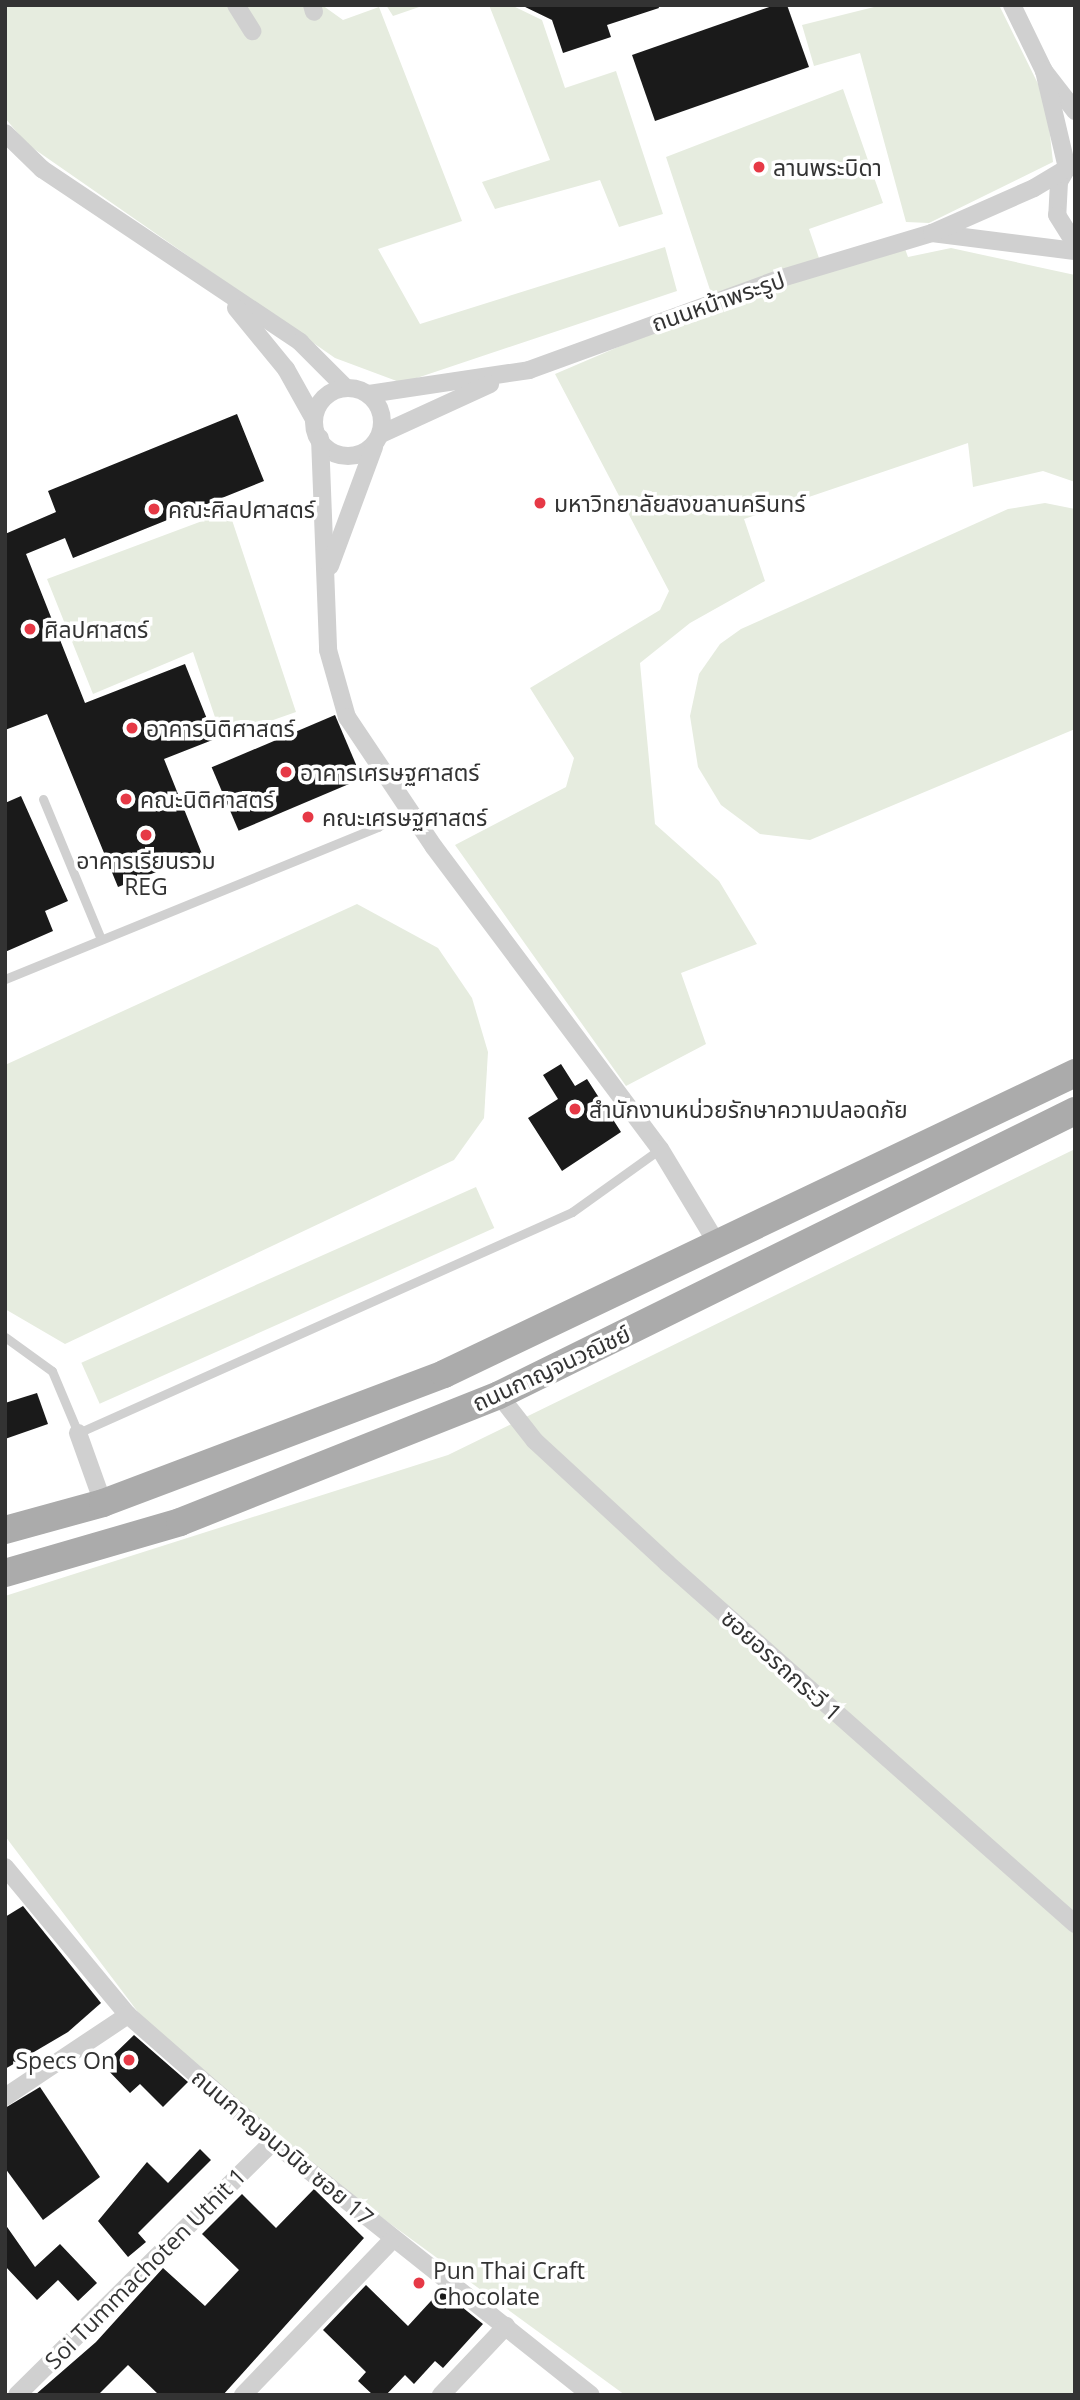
<!DOCTYPE html>
<meta charset="utf-8">
<style>
body{margin:0}
#map{position:relative;width:1080px;height:2400px;overflow:hidden;background:#fff;font-family:"Open Sans","Noto Sans Thai",sans-serif}
div>[style]{position:absolute}
[style*='--x']{left:calc(var(--x)*1px);top:calc(var(--y)*1px);width:calc(var(--w)*1px);rotate:calc(var(--a)*1deg)}
.green>*{inset:0;background:#e6ecdf;transform-origin:0 0}
.building>*{inset:0;background:#1a1a1a;transform-origin:0 0}
.service>*{height:9px;margin:-4.5px;padding:0 4.5px;transform-origin:4.5px;border-radius:4.5px;background:#d0d0d0}
.minor>*{height:18px;margin:-9px;padding:0 9px;transform-origin:9px;border-radius:9px;background:#d0d0d0}
.minor>.ring{margin:-9px;padding:0;box-sizing:content-box;background:none;border:18px solid #d0d0d0;border-radius:50%}
.primary>*{height:28px;margin:-14px;padding:0 14px;transform-origin:14px;border-radius:14px;background:#ababab}
.dots>*{width:19px;height:19px;translate:-50% -50%;box-sizing:border-box;border:4px solid #fff;border-radius:50%}
span{translate:-50% -50%;white-space:nowrap;text-align:center;line-height:1.15;-webkit-text-stroke:7px #fff;paint-order:stroke}
.poi-label{font-size:23px;color:#333}
.left{translate:0 -50%;text-align:left}
.right{translate:-100% -50%;text-align:right}
.street-label{font-size:23px;color:#333}
.frame{position:absolute;inset:0;border:7px solid #333;pointer-events:none}
</style>
<div id="map">
<div class="green">
<div style="clip-path:polygon(5px 5px,322px 5px,343px 20px,379px 7px,462px 221px,378px 249px,420px 324px,665px 247px,677px 291px,402px 383px,335px 358px,27px 144px,5px 118px)"></div>
<div style="clip-path:polygon(386px 5px,425px 5px,393px 16px)"></div>
<div style="clip-path:polygon(489px 5px,511px 5px,542px 20px,565px 88px,616px 71px,663px 214px,619px 227px,600px 180px,495px 209px,482px 182px,550px 160px)"></div>
<div style="clip-path:polygon(882px 5px,999px 5px,1046px 100px,1053px 162px,929px 223px,906px 222px,860px 53px,814px 66px,802px 25px)"></div>
<div style="clip-path:polygon(843px 89px,883px 203px,809px 229px,820px 261px,713px 299px,666px 157px)"></div>
<div style="clip-path:polygon(904px 246px,908px 257px,951px 248px,1075px 275px,1075px 482px,1043px 471px,973px 487px,968px 443px,744px 519px,765px 581px,690px 623px,640px 663px,655px 824px,719px 881px,757px 944px,681px 973px,706px 1044px,626px 1086px,455px 845px,566px 787px,574px 758px,530px 688px,660px 610px,669px 591px,555px 374px,679px 321px)"></div>
<div style="clip-path:polygon(1045px 503px,1075px 509px,1075px 729px,810px 840px,760px 834px,721px 805px,698px 767px,690px 716px,699px 674px,720px 644px,741px 629px,1008px 509px)"></div>
<div style="clip-path:polygon(229px 511px,296px 712px,222px 738px,193px 652px,93px 694px,47px 579px)"></div>
<div style="clip-path:polygon(357px 904px,438px 948px,472px 998px,488px 1052px,484px 1118px,454px 1160px,65px 1344px,5px 1309px,5px 1065px)"></div>
<div style="clip-path:polygon(1075px 1149px,1075px 2395px,625px 2395px,322px 2174px,147px 2024px,5px 1836px,5px 1596px,448px 1455px)"></div>
<div style="left:476px;top:1187px;width:45px;height:432px;rotate:66deg"></div>
</div>
<div class="building">
<div style="clip-path:polygon(521px 5px,658px 5px,659px 8px,607px 25px,611px 37px,563px 53px,552px 20px)"></div>
<div style="clip-path:polygon(775px 5px,787px 5px,809px 67px,655px 121px,632px 55px)"></div>
<div style="clip-path:polygon(237px 414px,264px 481px,73px 558px,65px 538px,26px 554px,85px 703px,185px 664px,215px 739px,164px 759px,202px 854px,118px 887px,47px 714px,5px 730px,5px 534px,56px 512px,48px 491px)"></div>
<div style="left:335px;top:715px;width:69px;height:134px;rotate:67deg"></div>
<div style="clip-path:polygon(21px 796px,68px 901px,45px 911px,53px 931px,5px 952px,5px 803px)"></div>
<div style="clip-path:polygon(561px 1064px,575px 1086px,587px 1079px,621px 1132px,562px 1171px,528px 1118px,558px 1099px,543px 1075px)"></div>
<div style="clip-path:polygon(37px 1393px,48px 1424px,5px 1439px,5px 1403px)"></div>
<div style="clip-path:polygon(23px 1906px,101px 2003px,68px 2032px,5px 2069px,5px 1917px)"></div>
<div style="clip-path:polygon(134px 2035px,188px 2082px,163px 2107px,140px 2084px,130px 2093px,103px 2065px)"></div>
<div style="clip-path:polygon(40px 2087px,100px 2177px,43px 2220px,5px 2168px,5px 2108px)"></div>
<div style="clip-path:polygon(200px 2149px,211px 2160px,138px 2233px,146px 2242px,128px 2257px,98px 2221px,147px 2162px,168px 2183px)"></div>
<div style="clip-path:polygon(314px 2189px,364px 2238px,223px 2395px,159px 2395px,128px 2365px,98px 2395px,35px 2395px,96px 2342px,163px 2268px,205px 2306px,239px 2270px,202px 2234px,242px 2194px,276px 2228px)"></div>
<div style="clip-path:polygon(5px 2224px,35px 2267px,60px 2244px,97px 2283px,78px 2301px,58px 2280px,37px 2300px,5px 2266px)"></div>
<div style="clip-path:polygon(366px 2285px,408px 2326px,441px 2290px,483px 2324px,443px 2368px,435px 2361px,414px 2384px,405px 2375px,386px 2395px,373px 2395px,358px 2381px,366px 2372px,323px 2330px)"></div>
</div>
<div class="service">
<div style="--x:43;--y:799;--w:152;--a:67.5"></div>
<div style="--x:5;--y:979;--w:403;--a:-22.2"></div>
<div style="--x:378;--y:827;--w:34;--a:-32"></div>
<div style="--x:5;--y:1337;--w:58;--a:35.9"></div>
<div style="--x:52;--y:1371;--w:67;--a:67.2"></div>
<div style="--x:78;--y:1433;--w:541;--a:-24.1"></div>
<div style="--x:572;--y:1212;--w:108;--a:-35.6"></div>
</div>
<div class="minor">
<div style="--x:236;--y:5;--w:31;--a:58"></div>
<div style="--x:312;--y:5;--w:7;--a:74"></div>
<div style="--x:1012;--y:5;--w:73;--a:64.1"></div>
<div style="--x:1044;--y:71;--w:51;--a:52.2"></div>
<div style="--x:5;--y:133;--w:52;--a:44.2"></div>
<div style="--x:42;--y:169;--w:311;--a:33.8"></div>
<div style="--x:300;--y:342;--w:62;--a:45"></div>
<div style="--x:1067;--y:168;--w:16;--a:120"></div>
<div style="--x:1059;--y:182;--w:33;--a:93"></div>
<div style="--x:1057;--y:215;--w:34;--a:58"></div>
<div style="--x:932;--y:233;--w:144;--a:7.2"></div>
<div style="--x:236;--y:308;--w:79;--a:50.7"></div>
<div style="--x:286;--y:369;--w:57;--a:60.8"></div>
<div class="ring" style="left:314px;top:388px;width:50px;height:50px"></div>
<div style="--x:369;--y:394;--w:162;--a:-8.5"></div>
<div style="--x:529;--y:370;--w:269;--a:-20"></div>
<div style="--x:782;--y:278;--w:157;--a:-16.7"></div>
<div style="--x:932;--y:233;--w:111;--a:-23.8"></div>
<div style="--x:1034;--y:188;--w:39;--a:-31"></div>
<div style="--x:1067;--y:168;--w:100;--a:-103.3"></div>
<div style="--x:381;--y:434;--w:120;--a:-24.6"></div>
<div style="--x:320;--y:438;--w:212;--a:87.8"></div>
<div style="--x:328;--y:650;--w:70;--a:74.2"></div>
<div style="--x:347;--y:717;--w:156;--a:56.2"></div>
<div style="--x:434;--y:847;--w:377;--a:53.2"></div>
<div style="--x:660;--y:1149;--w:112;--a:58.9"></div>
<div style="--x:330;--y:566;--w:127;--a:-69.7"></div>
<div style="--x:499;--y:1395;--w:58;--a:52"></div>
<div style="--x:535;--y:1441;--w:180;--a:42.7"></div>
<div style="--x:667;--y:1563;--w:545;--a:41.5"></div>
<div style="--x:78;--y:1433;--w:74;--a:70.3"></div>
<div style="--x:5;--y:1867;--w:192;--a:50.3"></div>
<div style="--x:128;--y:2015;--w:193;--a:41.2"></div>
<div style="--x:273;--y:2142;--w:406;--a:38.5"></div>
<div style="--x:5;--y:2097;--w:148;--a:-33.7"></div>
<div style="--x:17;--y:2395;--w:360;--a:-44.7"></div>
<div style="--x:243;--y:2395;--w:216;--a:-46.1"></div>
<div style="--x:441;--y:2395;--w:95;--a:-46.7"></div>
</div>
<div class="primary">
<div style="--x:5;--y:1530;--w:102;--a:-15.4"></div>
<div style="--x:103;--y:1503;--w:365;--a:-20.7"></div>
<div style="--x:444;--y:1374;--w:699;--a:-25.5"></div>
<div style="--x:5;--y:1573;--w:182;--a:-16.2"></div>
<div style="--x:180;--y:1522;--w:343;--a:-21.7"></div>
<div style="--x:499;--y:1395;--w:642;--a:-26.25"></div>
</div>
<div class="dots">
<div style="left:759px;top:167px;background:#e63946"></div>
<div style="left:540px;top:503px;background:#e63946"></div>
<div style="left:154px;top:509px;background:#e63946"></div>
<div style="left:30px;top:629px;background:#e63946"></div>
<div style="left:132px;top:728px;background:#e63946"></div>
<div style="left:286px;top:772px;background:#e63946"></div>
<div style="left:126px;top:799px;background:#e63946"></div>
<div style="left:308px;top:817px;background:#e63946"></div>
<div style="left:146px;top:835px;background:#e63946"></div>
<div style="left:575px;top:1109px;background:#e63946"></div>
<div style="left:129px;top:2060px;background:#e63946"></div>
<div style="left:419px;top:2283px;background:#e63946"></div>
</div>
<div class="poi-label">
<span class="left" style="left:773px;top:167px">ลานพระบิดา</span>
<span class="left" style="left:554px;top:503px">มหาวิทยาลัยสงขลานครินทร์</span>
<span class="left" style="left:168px;top:509px">คณะศิลปศาสตร์</span>
<span class="left" style="left:44px;top:629px">ศิลปศาสตร์</span>
<span class="left" style="left:146px;top:728px">อาคารนิติศาสตร์</span>
<span class="left" style="left:300px;top:772px">อาคารเศรษฐศาสตร์</span>
<span class="left" style="left:140px;top:799px">คณะนิติศาสตร์</span>
<span class="left" style="left:322px;top:817px">คณะเศรษฐศาสตร์</span>
<span style="left:146px;top:873px">อาคารเรียนรวม<br>REG</span>
<span class="left" style="left:589px;top:1109px">สำนักงานหน่วยรักษาความปลอดภัย</span>
<span class="right" style="left:115px;top:2060px">Specs On</span>
<span class="left" style="left:433px;top:2283px">Pun Thai Craft<br>Chocolate</span>
</div>
<div class="street-label">
<span style="left:718px;top:301px;rotate:-19deg">ถนนหน้าพระรูป</span>
<span style="left:551px;top:1368px;rotate:-25deg">ถนนกาญจนวณิชย์</span>
<span style="left:782px;top:1665px;rotate:42deg">ซอยอรรถกระวี 1</span>
<span style="left:283px;top:2147px;rotate:40deg">ถนนกาญจนวนิช ซอย 17</span>
<span style="left:145px;top:2268px;rotate:-45deg">Soi Tummachoten Uthit 1</span>
</div>
<div class="frame"></div>
</div>
